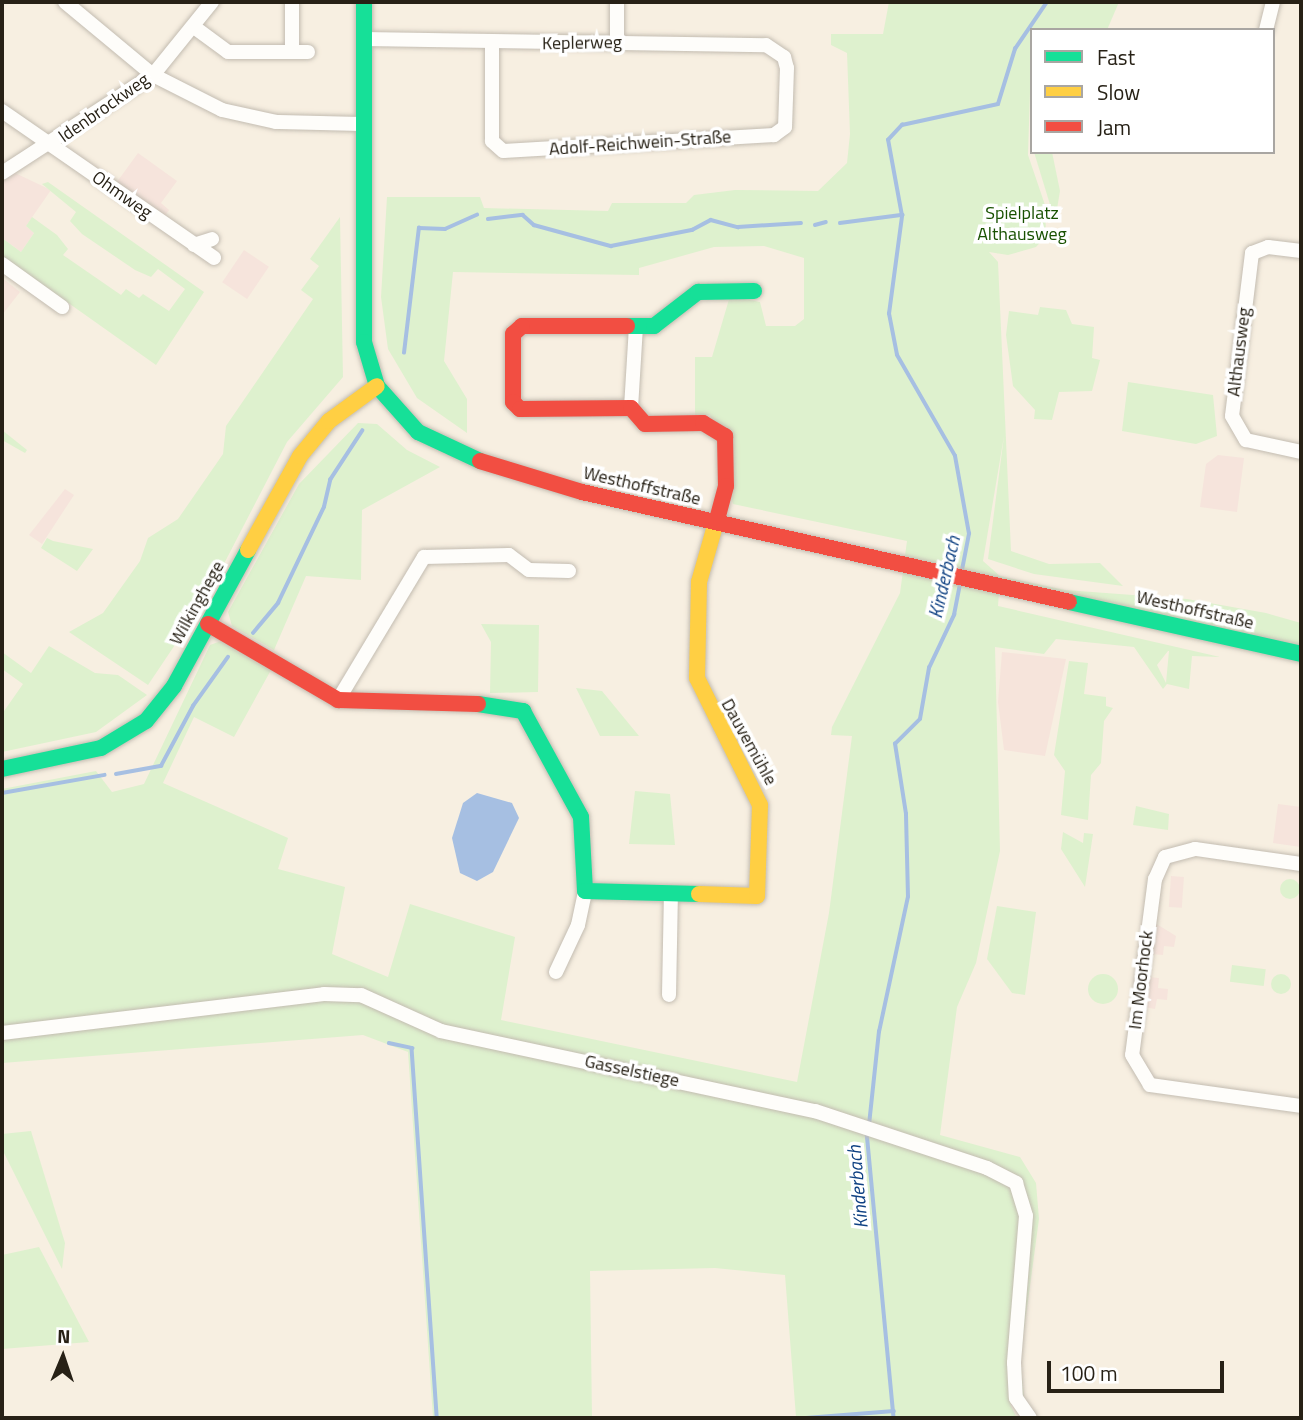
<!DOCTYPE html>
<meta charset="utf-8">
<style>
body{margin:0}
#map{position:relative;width:1303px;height:1420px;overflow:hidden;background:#f7efe1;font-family:"Titillium Web",sans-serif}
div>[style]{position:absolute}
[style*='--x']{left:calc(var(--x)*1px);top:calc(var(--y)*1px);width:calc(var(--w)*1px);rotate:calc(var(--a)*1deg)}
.industrial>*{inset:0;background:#f6e4dc;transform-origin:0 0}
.education>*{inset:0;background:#f6e4db}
.green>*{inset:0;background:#def1ce;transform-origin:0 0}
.round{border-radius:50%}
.water>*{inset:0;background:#a6bfe2}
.stream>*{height:3.5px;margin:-1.75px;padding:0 1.75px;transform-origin:1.75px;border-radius:1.75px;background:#a6bfe2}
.roads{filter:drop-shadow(0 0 2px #c3bcb1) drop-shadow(0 0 2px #c3bcb1)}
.street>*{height:14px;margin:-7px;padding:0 7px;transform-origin:7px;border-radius:7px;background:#fefdfa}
.fast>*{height:16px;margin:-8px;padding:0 8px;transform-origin:8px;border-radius:8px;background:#16e098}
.slow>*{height:16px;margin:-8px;padding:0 8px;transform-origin:8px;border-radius:8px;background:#ffcf43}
.jam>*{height:16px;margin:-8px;padding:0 8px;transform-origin:8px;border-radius:8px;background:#f24e42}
span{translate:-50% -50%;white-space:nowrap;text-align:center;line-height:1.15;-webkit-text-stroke:7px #fff;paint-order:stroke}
.street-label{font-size:18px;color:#272116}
.park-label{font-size:18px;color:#185100}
.water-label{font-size:19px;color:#0e4082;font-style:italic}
.frame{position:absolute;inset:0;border:4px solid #272116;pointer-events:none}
.legend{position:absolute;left:1030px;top:28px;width:245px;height:126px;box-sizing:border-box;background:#fff;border:2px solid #a9a6a2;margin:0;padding:9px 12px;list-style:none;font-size:21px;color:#272116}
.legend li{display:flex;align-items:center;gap:14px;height:35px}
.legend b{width:35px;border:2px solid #a9a6a2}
.north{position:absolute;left:28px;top:1322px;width:70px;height:70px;-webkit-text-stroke:5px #fff;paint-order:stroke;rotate:2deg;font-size:19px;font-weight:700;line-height:28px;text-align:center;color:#272116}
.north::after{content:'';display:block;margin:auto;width:24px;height:32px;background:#272116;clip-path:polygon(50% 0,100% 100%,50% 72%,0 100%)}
.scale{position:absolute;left:1047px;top:1361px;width:177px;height:32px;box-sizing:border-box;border:4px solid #272116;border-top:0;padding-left:9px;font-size:21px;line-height:24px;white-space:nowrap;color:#272116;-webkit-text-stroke:5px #fff;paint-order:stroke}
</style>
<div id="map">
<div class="industrial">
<div style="clip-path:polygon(138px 153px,177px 181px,161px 203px,169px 210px,162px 220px,114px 186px)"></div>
<div style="clip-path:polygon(15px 173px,51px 190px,26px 226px,34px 233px,21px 252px,2px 238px,2px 182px)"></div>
<div style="left:244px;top:250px;width:30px;height:39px;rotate:34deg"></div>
<div style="clip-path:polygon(1218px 455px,1244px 458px,1237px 512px,1200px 507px,1206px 464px)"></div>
<div style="clip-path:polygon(65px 489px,74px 495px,42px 544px,29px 535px)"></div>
<div style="clip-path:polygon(1278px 804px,1301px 807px,1301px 847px,1273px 843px)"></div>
<div style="left:1171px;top:876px;width:13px;height:31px;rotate:4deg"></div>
<div style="clip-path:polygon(1155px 923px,1176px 936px,1174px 947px,1164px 946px,1163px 955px,1151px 954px)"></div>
<div style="clip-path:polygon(1148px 977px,1159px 978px,1158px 988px,1168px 989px,1167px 1000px,1157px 999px,1155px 1009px,1144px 1007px)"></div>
</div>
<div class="education">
<div style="clip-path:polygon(2px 278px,20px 292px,2px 315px)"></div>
<div style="clip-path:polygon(1002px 652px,1066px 659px,1045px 756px,1004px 750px,998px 702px)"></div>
</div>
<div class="green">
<div style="clip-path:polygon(evenodd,889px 2px,1119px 2px,1107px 30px,1032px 30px,1028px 155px,1045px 205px,1046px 236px,1036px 247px,1008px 255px,989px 252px,998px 262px,1011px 551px,1049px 564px,1100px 563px,1123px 586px,1034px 574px,988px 559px,1004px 436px,983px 561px,1000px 576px,1065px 590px,1187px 599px,1266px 613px,1301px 623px,1301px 647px,1000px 579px,998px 606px,1220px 657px,1192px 656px,1189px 689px,1167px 684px,1163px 689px,1134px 647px,1056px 639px,1044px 654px,995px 647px,1000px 851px,976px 963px,957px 1007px,940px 1135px,1020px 1157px,1036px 1183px,1039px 1219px,1020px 1360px,1024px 1395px,1010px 1404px,1017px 1418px,669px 1418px,796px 1417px,785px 1275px,715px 1268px,590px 1271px,592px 1418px,433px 1418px,408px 1052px,363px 1035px,2px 1063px,2px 789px,96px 771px,112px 792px,144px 784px,210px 645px,221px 641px,271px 670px,234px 737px,194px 717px,163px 783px,288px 838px,278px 869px,345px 887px,332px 954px,388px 977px,410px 904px,515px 937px,501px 1020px,797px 1082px,829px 913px,852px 736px,831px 735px,832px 727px,900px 593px,907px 541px,733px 504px,710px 415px,695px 415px,695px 357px,712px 357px,730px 296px,760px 302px,766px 326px,795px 326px,804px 319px,804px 258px,764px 246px,714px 247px,639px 268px,639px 275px,453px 272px,444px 361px,467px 399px,467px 433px,417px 398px,388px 349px,381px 297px,387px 197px,480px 197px,484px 208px,608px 211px,612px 203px,686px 203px,694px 195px,735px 190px,818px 191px,847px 163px,850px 134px,847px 53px,831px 45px,831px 34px,883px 34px,889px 2px,1168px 651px,1169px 651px,1166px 683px,1157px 665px,1168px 651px)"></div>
<div style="clip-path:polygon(1034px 152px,1052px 152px,1060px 191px,1055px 221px)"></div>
<div style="clip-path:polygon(48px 182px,204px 292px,156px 365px,2px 256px,2px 238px,21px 252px,34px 233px,26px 226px,32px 217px,57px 235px,68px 249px,63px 255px,121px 295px,126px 289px,139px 298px,143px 294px,169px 311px,185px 289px,158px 269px,151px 277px,135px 270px,82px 234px,70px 221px,76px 212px,42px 184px)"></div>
<div style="clip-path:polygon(340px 217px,343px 377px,287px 442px,199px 612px,188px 607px,195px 615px,148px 685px,69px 632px,103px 613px,140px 561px,148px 538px,178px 519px,223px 454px,226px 426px,313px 299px,301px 290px,319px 266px,310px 259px)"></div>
<div style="clip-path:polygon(1040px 307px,1066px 310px,1072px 324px,1094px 327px,1092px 358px,1100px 360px,1092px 391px,1059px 392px,1052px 420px,1034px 419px,1035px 410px,1013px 386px,1006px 335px,1009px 311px,1038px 315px)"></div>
<div style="clip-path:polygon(1128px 382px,1213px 395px,1217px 436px,1196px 444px,1122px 431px)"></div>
<div style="clip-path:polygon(358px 423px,377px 424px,407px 450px,440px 467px,362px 510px,361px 580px,306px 576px,274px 650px,232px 626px,228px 612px,299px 484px)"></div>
<div style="clip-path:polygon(2px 430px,27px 450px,25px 453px,2px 440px)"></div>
<div style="clip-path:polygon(47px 538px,53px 541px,93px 549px,77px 571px,41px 548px)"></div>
<div style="clip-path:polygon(481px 624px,539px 625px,538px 692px,490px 693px,491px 642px)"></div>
<div style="clip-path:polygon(49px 646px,95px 673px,118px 675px,147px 695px,96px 732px,2px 752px,2px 714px,23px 684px,2px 669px,2px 652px,31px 673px)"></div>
<div style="clip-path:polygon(1069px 661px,1088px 663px,1084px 694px,1106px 697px,1106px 706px,1113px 708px,1104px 721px,1101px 763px,1091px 775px,1088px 820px,1061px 815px,1065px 771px,1054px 755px)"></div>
<div style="clip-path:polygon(576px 688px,602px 691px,639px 736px,600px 736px)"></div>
<div style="clip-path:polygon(635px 791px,670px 794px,675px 845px,629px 844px)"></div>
<div style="clip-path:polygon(1136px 806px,1169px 814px,1168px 830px,1133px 825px)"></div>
<div style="clip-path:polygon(1063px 832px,1083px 843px,1084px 833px,1093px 834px,1085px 887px,1061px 849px)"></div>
<div class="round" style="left:1280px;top:879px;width:20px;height:20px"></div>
<div style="clip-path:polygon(997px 906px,1036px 912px,1025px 995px,1012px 993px,987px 959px)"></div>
<div style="left:1232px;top:965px;width:34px;height:17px;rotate:7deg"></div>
<div class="round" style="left:1271px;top:974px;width:20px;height:20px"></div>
<div class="round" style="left:1088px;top:974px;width:30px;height:30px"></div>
<div style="clip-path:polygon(31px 1131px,65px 1243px,62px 1269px,2px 1149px,2px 1134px)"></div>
<div style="clip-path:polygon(39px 1247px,89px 1342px,2px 1349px,2px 1255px)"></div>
</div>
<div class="water">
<div style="clip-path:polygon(477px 793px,512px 803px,519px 818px,493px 872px,477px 881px,460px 873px,452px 838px,463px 803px)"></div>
</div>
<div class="stream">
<div style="--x:488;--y:219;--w:35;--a:-7"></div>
<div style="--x:523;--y:215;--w:15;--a:42"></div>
<div style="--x:534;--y:225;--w:80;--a:15.3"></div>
<div style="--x:611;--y:246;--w:83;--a:-11.2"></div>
<div style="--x:692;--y:230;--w:21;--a:-28"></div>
<div style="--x:711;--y:220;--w:28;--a:15"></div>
<div style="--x:738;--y:227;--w:63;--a:-3.6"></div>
<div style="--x:840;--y:223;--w:63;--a:-7.4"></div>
<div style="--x:815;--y:225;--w:11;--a:-15"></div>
<div style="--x:404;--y:353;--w:126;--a:-83.2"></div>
<div style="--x:419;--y:228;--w:26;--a:2"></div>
<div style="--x:445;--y:229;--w:35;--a:-24"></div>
<div style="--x:962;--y:570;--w:37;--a:-79"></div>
<div style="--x:969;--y:534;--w:79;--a:-100.2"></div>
<div style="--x:955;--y:456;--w:116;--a:-119.9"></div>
<div style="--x:897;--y:355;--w:42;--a:-101"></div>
<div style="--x:889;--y:314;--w:99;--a:-82.4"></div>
<div style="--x:902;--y:216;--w:77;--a:-100.4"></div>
<div style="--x:888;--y:140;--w:21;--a:-47"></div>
<div style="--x:902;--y:125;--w:98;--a:-12.3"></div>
<div style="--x:998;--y:104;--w:58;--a:-72.8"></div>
<div style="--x:1015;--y:49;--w:57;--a:-55.8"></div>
<div style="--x:253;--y:633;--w:39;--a:-50"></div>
<div style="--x:278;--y:603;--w:106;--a:-64.4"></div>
<div style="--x:324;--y:507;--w:28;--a:-77"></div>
<div style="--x:330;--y:480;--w:59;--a:-56.9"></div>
<div style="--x:116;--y:774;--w:46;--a:-10.1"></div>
<div style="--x:161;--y:766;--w:68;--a:-61.9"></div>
<div style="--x:193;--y:706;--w:60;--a:-54.5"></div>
<div style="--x:2;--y:793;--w:104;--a:-10"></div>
<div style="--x:389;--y:1043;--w:24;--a:12"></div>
<div style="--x:412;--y:1048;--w:371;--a:86.1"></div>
<div style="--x:869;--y:1125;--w:94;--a:-83.9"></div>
<div style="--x:879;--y:1032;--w:138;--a:-77.9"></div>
<div style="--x:908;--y:897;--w:83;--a:-91.4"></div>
<div style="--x:906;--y:814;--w:71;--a:-98.9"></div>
<div style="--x:895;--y:744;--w:35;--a:-45"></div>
<div style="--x:920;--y:719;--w:52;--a:-80"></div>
<div style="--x:929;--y:668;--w:59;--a:-64.7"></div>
<div style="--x:954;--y:615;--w:32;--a:-79"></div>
<div style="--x:867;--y:1132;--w:287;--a:84.6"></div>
<div style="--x:806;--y:1418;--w:88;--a:-4.5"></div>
</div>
<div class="roads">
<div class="street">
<div style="--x:65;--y:2;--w:114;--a:39.7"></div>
<div style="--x:153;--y:75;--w:77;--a:26.9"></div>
<div style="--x:222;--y:110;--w:55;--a:12.5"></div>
<div style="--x:276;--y:122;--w:88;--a:1.3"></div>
<div style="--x:617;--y:2;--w:40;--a:90"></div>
<div style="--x:194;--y:27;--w:42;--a:36.3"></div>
<div style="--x:228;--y:52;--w:64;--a:0"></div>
<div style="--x:292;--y:52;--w:50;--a:-90"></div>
<div style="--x:1266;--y:30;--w:29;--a:-76"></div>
<div style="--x:364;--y:39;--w:402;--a:0.9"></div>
<div style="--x:766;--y:45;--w:22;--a:34"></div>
<div style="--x:784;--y:57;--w:11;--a:75"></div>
<div style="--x:787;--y:68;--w:59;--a:91.9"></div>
<div style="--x:785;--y:127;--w:14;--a:144"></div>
<div style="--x:774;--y:135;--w:271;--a:176.6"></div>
<div style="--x:503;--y:151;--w:15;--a:-138"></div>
<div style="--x:492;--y:141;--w:97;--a:-90"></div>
<div style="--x:292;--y:52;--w:16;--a:0"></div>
<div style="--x:2;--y:111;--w:258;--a:34.7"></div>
<div style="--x:2;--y:173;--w:180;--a:-33"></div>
<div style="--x:153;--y:75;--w:94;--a:-51.1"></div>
<div style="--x:194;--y:245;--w:19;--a:-18"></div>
<div style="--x:1301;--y:251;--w:33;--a:-173"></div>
<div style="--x:1268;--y:247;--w:17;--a:159"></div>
<div style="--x:1252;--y:253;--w:164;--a:97"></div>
<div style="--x:1232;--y:416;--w:28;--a:60"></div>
<div style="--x:1246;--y:440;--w:56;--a:12.3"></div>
<div style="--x:2;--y:264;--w:74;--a:35.6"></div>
<div style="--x:631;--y:408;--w:82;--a:-86.5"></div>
<div style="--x:338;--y:700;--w:167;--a:-59"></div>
<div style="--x:424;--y:557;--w:85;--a:-1.3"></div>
<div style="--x:509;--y:555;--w:25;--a:37"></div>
<div style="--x:529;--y:570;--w:40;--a:1.4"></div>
<div style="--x:1301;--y:864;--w:107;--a:-171.9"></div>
<div style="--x:1195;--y:849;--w:31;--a:165"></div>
<div style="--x:1165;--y:857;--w:24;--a:114"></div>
<div style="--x:1155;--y:879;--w:177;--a:97.4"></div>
<div style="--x:1132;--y:1055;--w:35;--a:59"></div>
<div style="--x:1150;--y:1085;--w:152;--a:7.9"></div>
<div style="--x:556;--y:972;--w:52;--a:-64.9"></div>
<div style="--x:578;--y:925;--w:35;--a:-78"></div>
<div style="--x:669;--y:995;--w:100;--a:-88.9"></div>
<div style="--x:2;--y:1033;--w:324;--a:-6.9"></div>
<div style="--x:324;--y:994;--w:37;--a:2"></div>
<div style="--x:361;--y:995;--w:88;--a:24.2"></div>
<div style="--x:441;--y:1031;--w:382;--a:12.1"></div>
<div style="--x:815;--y:1111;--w:181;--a:18.3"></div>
<div style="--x:987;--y:1168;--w:33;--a:27"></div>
<div style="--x:1016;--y:1183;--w:34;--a:73"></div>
<div style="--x:1026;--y:1216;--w:147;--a:94.7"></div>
<div style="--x:1014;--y:1363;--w:35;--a:87"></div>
<div style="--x:1016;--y:1398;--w:24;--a:55"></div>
</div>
<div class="fast">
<div style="--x:364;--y:2;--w:340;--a:90"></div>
<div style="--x:364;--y:342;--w:46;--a:73.5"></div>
<div style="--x:377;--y:386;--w:62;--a:48.3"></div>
<div style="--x:418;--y:432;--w:68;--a:25.1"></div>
<div style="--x:627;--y:326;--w:27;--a:0"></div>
<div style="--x:654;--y:326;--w:56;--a:-37.7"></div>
<div style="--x:698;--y:292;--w:56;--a:-1"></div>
<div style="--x:1069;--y:602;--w:238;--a:12.6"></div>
<div style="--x:478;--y:704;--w:46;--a:8.8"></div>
<div style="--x:523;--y:711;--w:121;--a:61.3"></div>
<div style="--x:581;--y:817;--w:74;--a:86.9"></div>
<div style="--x:585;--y:891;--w:114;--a:1.5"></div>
<div style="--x:2;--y:769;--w:101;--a:-12"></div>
<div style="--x:101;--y:748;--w:52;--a:-31"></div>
<div style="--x:146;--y:721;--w:45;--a:-51.3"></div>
<div style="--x:174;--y:686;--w:155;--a:-61.4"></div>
</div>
<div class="slow">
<div style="--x:248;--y:550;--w:107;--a:-61"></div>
<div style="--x:300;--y:456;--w:45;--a:-50.4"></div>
<div style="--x:329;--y:421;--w:59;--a:-36.1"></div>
<div style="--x:699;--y:894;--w:58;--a:2"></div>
<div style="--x:757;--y:896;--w:91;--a:-88.1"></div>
<div style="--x:760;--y:805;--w:142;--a:-116.4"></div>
<div style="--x:697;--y:678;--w:96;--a:-88.8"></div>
<div style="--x:699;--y:582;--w:66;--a:-74.1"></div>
</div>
<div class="jam">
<div style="--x:627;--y:326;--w:105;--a:180"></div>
<div style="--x:522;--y:326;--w:12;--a:138"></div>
<div style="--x:513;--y:334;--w:68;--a:90"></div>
<div style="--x:513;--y:402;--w:10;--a:45"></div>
<div style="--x:520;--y:409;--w:111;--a:-0.5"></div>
<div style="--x:631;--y:408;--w:21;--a:49"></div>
<div style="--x:645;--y:424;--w:58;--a:-1"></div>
<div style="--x:703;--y:423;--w:26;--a:31"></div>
<div style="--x:725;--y:436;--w:50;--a:88.9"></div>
<div style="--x:726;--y:486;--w:34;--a:105"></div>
<div style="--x:480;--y:461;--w:107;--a:16.9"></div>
<div style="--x:582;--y:492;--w:499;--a:12.7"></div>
<div style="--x:208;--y:624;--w:151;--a:30.3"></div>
<div style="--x:338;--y:700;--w:140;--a:1.6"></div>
</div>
</div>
<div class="street-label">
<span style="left:582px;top:43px;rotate:-1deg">Keplerweg</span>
<span style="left:104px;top:108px;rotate:-35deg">Idenbrockweg</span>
<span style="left:640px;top:143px;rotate:-4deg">Adolf-Reichwein-Straße</span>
<span style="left:122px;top:195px;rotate:35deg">Ohmweg</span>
<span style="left:1239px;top:352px;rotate:-83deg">Althausweg</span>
<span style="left:642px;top:486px;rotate:13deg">Westhoffstraße</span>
<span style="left:197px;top:603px;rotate:-61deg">Wilkinghege</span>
<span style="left:1195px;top:610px;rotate:13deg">Westhoffstraße</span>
<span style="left:749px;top:742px;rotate:61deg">Dauvemühle</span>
<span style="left:1141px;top:980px;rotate:-83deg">Im Moorhock</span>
<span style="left:632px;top:1071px;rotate:12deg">Gasselstiege</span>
</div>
<div class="park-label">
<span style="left:1022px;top:224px">Spielplatz<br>Althausweg</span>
</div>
<div class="water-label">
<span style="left:944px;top:577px;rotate:-77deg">Kinderbach</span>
<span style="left:857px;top:1187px;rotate:-95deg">Kinderbach</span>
</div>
<div class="frame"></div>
<ul class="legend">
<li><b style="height:9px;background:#16e098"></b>Fast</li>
<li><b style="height:9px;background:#ffcf43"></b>Slow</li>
<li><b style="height:9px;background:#f24e42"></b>Jam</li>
</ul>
<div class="north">N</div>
<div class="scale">100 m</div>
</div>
